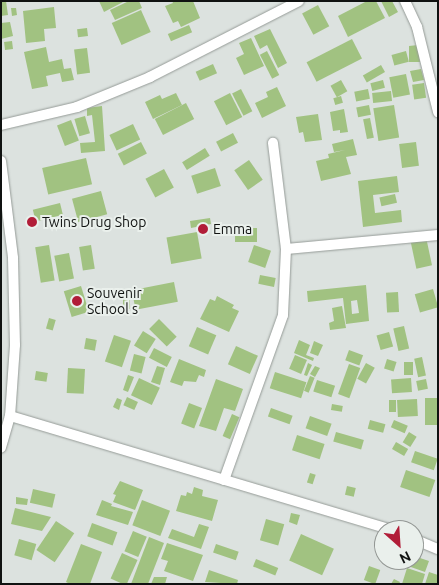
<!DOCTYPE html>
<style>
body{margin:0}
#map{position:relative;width:439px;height:585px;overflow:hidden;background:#dce2df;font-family:Ubuntu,sans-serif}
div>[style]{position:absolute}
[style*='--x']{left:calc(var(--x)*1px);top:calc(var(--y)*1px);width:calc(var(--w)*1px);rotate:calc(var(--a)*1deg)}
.building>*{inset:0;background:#a1c281;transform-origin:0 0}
.roads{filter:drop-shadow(0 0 1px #959b97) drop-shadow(0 0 1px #959b97)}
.street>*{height:10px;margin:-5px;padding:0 5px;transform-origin:5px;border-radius:5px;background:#fff}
.dots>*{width:14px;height:14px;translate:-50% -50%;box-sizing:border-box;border:2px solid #eaf0ec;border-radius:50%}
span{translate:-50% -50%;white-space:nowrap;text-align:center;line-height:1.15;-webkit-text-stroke:4px #eaf0ec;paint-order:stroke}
.poi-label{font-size:14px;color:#101211}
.left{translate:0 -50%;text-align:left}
.frame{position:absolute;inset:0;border:2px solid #101211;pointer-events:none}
.north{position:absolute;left:374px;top:520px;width:50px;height:50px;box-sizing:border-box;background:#eaf0ec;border:1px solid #939794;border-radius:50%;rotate:154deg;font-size:14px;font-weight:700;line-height:20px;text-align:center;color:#101211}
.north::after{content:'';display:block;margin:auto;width:18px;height:22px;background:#b11d38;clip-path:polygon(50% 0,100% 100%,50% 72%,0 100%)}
</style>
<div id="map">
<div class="building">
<div style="clip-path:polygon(1px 1px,6px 1px,8px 15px,1px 16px)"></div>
<div style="clip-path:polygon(99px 1px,125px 1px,104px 12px)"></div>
<div style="clip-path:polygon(129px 1px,139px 1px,142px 8px,115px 20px,110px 10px)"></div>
<div style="clip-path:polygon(172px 1px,193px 1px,200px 18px,181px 27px,178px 21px,173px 23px,165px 6px,173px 3px)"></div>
<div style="clip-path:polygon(367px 1px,376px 1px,385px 18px,348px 37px,338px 16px)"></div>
<div style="clip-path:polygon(381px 1px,392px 1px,398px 12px,389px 17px)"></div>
<div style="left:318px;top:5px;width:24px;height:18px;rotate:62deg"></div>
<div style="clip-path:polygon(54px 7px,56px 28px,44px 29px,45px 41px,26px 43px,23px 11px)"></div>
<div style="clip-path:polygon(11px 8px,16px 8px,17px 15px,12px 16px)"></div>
<div style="left:141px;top:10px;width:24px;height:32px;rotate:66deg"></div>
<div style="clip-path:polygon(10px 22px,13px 36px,1px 39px,1px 23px)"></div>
<div style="left:189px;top:25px;width:8px;height:23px;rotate:67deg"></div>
<div style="left:87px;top:28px;width:8px;height:10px;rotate:83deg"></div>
<div style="clip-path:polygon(270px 29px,287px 63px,278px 68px,267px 45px,260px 49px,254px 36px)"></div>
<div style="clip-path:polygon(251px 38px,264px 66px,244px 75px,236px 58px,244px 54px,239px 43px)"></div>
<div style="left:352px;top:39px;width:22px;height:51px;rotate:63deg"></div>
<div style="left:12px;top:41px;width:8px;height:8px;rotate:83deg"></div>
<div style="clip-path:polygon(418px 45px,420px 62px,409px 62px,409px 46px)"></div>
<div style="clip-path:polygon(46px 47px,49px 62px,62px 59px,64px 69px,71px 68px,74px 80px,62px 82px,60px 73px,46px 76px,48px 86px,32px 89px,24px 52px)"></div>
<div style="left:87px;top:48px;width:25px;height:13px;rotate:83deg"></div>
<div style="left:267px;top:51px;width:27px;height:8px;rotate:63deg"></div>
<div style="left:406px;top:51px;width:11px;height:15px;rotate:75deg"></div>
<div style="left:213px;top:64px;width:10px;height:19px;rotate:66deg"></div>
<div style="left:381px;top:65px;width:8px;height:21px;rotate:60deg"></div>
<div style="clip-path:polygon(421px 69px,424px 80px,413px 82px,410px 71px)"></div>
<div style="left:406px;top:74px;width:21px;height:17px;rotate:79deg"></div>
<div style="left:341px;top:80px;width:13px;height:12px;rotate:61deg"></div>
<div style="left:383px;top:80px;width:8px;height:13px;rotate:76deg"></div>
<div style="left:424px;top:83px;width:15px;height:12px;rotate:82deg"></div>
<div style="clip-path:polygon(277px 87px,286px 106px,262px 118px,255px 103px,268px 97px,266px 92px)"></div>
<div style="left:241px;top:89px;width:25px;height:10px;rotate:63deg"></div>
<div style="left:368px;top:89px;width:10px;height:14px;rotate:79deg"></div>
<div style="left:391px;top:91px;width:10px;height:19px;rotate:84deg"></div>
<div style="clip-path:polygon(176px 93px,182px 105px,153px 119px,145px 102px,160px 95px,162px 99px)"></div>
<div style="left:230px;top:93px;width:27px;height:18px;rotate:63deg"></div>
<div style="left:341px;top:96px;width:7px;height:8px;rotate:74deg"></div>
<div style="left:186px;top:103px;width:18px;height:35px;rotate:63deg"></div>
<div style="left:369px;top:105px;width:10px;height:13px;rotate:79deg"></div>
<div style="left:394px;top:105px;width:33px;height:21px;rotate:81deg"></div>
<div style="clip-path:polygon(102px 106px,105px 151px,81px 153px,80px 143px,95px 142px,92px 115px,87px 116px,87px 108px)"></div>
<div style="clip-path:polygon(344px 109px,348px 132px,340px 133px,340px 130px,333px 131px,330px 112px)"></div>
<div style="clip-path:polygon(318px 114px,322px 140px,305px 142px,303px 132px,299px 133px,296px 117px)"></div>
<div style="left:85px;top:116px;width:18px;height:11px;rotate:74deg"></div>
<div style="left:370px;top:118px;width:20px;height:7px;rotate:79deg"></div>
<div style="left:71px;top:120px;width:22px;height:15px;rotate:69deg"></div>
<div style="left:133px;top:124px;width:17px;height:26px;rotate:65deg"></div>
<div style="left:233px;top:133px;width:11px;height:19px;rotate:63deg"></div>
<div style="clip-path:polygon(353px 139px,357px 155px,346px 157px,351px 174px,321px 181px,316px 161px,329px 158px,328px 154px,345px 150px,334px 152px,332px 144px)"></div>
<div style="left:141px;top:142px;width:13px;height:26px;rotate:63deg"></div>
<div style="left:416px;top:142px;width:24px;height:17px;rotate:83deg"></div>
<div style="left:205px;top:148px;width:9px;height:27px;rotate:58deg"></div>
<div style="left:86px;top:158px;width:27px;height:45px;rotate:77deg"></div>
<div style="left:249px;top:160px;width:24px;height:18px;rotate:55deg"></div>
<div style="left:215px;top:168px;width:19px;height:25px;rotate:72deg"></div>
<div style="left:164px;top:169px;width:21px;height:21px;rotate:62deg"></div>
<div style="clip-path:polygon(397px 176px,399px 192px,373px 195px,375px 213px,401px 210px,402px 222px,363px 227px,358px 181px)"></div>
<div style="left:101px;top:191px;width:24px;height:30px;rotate:75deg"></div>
<div style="left:395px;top:194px;width:9px;height:16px;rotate:77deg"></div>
<div style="left:60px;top:203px;width:12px;height:28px;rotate:76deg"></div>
<div style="clip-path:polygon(210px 218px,211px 224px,191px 228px,190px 221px)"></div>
<div style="left:235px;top:228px;width:22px;height:14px"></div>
<div style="left:197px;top:232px;width:27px;height:31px;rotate:80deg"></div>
<div style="left:426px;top:237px;width:29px;height:16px;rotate:78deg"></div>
<div style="left:49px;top:245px;width:36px;height:14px;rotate:81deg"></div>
<div style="left:91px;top:245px;width:24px;height:12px;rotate:81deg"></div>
<div style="left:254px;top:245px;width:18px;height:18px;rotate:19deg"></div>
<div style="left:69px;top:253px;width:26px;height:15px;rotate:79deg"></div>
<div style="left:260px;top:275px;width:16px;height:9px;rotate:11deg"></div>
<div style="left:174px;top:282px;width:20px;height:43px;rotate:79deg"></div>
<div style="clip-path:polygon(evenodd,366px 285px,369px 321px,346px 324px,343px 298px,308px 302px,307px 291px,366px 285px,357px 300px,359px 313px,352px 314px,351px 301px,357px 300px)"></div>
<div style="left:81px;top:286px;width:27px;height:18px;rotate:73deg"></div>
<div style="left:433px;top:289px;width:19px;height:19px;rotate:74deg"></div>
<div style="left:123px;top:290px;width:7px;height:19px"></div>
<div style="left:398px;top:292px;width:20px;height:12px;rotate:87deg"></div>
<div style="clip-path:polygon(217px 296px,234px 305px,232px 308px,239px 311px,229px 332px,200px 319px,210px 299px,215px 301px)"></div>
<div style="clip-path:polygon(342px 306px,346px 328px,330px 330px,329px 323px,334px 321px,332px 308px)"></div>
<div style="left:49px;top:318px;width:7px;height:11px;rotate:16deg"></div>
<div style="left:159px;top:319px;width:25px;height:14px;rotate:45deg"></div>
<div style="left:404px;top:326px;width:23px;height:11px;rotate:77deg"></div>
<div style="left:197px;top:327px;width:21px;height:21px;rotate:23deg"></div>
<div style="left:143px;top:331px;width:15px;height:17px;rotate:32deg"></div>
<div style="left:389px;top:332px;width:15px;height:13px;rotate:74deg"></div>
<div style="left:114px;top:335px;width:18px;height:28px;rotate:19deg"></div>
<div style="left:86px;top:338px;width:11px;height:11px;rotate:10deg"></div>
<div style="clip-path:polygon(299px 340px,310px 345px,306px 355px,314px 358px,313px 361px,294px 353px)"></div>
<div style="clip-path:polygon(314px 341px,323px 345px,318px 356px,310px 353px)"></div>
<div style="left:236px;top:346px;width:24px;height:20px;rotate:24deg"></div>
<div style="left:154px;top:348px;width:20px;height:11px;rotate:27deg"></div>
<div style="left:349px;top:350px;width:15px;height:11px;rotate:20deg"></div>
<div style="left:134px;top:354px;width:12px;height:17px;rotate:14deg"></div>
<div style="left:295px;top:355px;width:13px;height:15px;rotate:23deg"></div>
<div style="left:422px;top:357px;width:19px;height:8px;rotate:78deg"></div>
<div style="clip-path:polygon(179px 359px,206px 370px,204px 377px,199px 375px,196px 382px,184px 381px,182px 386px,170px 382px)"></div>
<div style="left:387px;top:359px;width:10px;height:10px;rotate:17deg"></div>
<div style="left:404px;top:362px;width:9px;height:13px"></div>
<div style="clip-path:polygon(308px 363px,312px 365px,307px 376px,304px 375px)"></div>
<div style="left:366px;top:363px;width:10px;height:18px;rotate:29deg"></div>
<div style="left:349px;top:364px;width:12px;height:32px;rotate:20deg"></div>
<div style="clip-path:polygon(157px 366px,165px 368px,160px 385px,151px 382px)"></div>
<div style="clip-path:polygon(315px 366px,320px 368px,315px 377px,310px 374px)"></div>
<div style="left:68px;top:368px;width:17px;height:25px;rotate:3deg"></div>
<div style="left:36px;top:371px;width:12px;height:9px;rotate:9deg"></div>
<div style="left:275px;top:372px;width:33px;height:17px;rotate:18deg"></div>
<div style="clip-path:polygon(128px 375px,134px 377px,128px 392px,123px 390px)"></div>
<div style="left:310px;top:376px;width:5px;height:16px;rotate:22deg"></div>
<div style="left:139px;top:378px;width:23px;height:19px;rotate:25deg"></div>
<div style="left:411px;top:378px;width:14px;height:20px;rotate:86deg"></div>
<div style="clip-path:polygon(216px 379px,243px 389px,235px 411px,224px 408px,216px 431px,199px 426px)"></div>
<div style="left:426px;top:379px;width:10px;height:10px;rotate:79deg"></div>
<div style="left:317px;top:380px;width:19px;height:12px;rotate:18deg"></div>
<div style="left:127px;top:397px;width:12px;height:9px;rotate:24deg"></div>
<div style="clip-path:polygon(117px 398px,122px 400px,119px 410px,113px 407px)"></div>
<div style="left:425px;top:398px;width:13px;height:27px"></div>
<div style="left:417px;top:399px;width:17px;height:20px;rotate:87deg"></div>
<div style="left:389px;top:400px;width:7px;height:12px"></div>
<div style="left:189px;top:403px;width:14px;height:22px;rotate:21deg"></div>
<div style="left:332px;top:404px;width:11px;height:6px;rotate:10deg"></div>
<div style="left:271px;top:408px;width:23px;height:9px;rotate:20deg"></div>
<div style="left:232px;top:414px;width:8px;height:24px;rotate:23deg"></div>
<div style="left:310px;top:416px;width:23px;height:13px;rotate:20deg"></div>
<div style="left:370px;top:420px;width:16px;height:9px;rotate:15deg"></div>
<div style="left:394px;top:420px;width:15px;height:8px;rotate:23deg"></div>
<div style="left:336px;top:432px;width:29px;height:10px;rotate:16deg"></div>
<div style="left:409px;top:432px;width:9px;height:12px;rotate:32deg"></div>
<div style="left:297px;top:435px;width:29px;height:16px;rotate:18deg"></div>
<div style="left:396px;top:442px;width:14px;height:8px;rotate:30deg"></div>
<div style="left:415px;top:451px;width:24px;height:12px;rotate:19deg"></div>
<div style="left:406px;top:470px;width:31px;height:18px;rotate:19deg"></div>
<div style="left:310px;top:473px;width:6px;height:10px;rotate:18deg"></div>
<div style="clip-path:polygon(120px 481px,143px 490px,135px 510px,113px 502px,116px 495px,113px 494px)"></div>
<div style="left:347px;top:486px;width:9px;height:9px;rotate:13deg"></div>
<div style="clip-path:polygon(194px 487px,203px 490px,202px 496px,218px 500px,212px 521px,176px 511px,181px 495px,186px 496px,187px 492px,192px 494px)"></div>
<div style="left:33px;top:489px;width:23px;height:14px;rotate:13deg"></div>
<div style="clip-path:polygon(16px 497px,28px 499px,27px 505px,16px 504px)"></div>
<div style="clip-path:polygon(102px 500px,112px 504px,111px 506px,133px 512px,128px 525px,96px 515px)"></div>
<div style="left:142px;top:500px;width:30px;height:27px;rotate:21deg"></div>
<div style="clip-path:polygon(15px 508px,51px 517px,42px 531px,11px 524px)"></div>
<div style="clip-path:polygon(291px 513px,300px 515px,297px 525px,289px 522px)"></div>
<div style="left:266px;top:519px;width:19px;height:22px;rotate:16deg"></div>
<div style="left:56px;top:521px;width:22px;height:35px;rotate:34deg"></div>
<div style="left:92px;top:523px;width:27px;height:14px;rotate:20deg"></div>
<div style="clip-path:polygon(199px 524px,209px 527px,201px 549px,168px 538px,172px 529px,194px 537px)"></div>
<div style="left:133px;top:531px;width:15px;height:22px;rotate:23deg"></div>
<div style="left:301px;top:534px;width:36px;height:29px;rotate:24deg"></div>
<div style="clip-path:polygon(149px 537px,164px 543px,148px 584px,131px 584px)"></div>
<div style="left:19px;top:539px;width:18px;height:17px;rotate:16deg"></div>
<div style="clip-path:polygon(379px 540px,384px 543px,384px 553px,375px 548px)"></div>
<div style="clip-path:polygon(167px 543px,203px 555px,193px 581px,164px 571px,168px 561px,161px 559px)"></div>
<div style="clip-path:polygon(81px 544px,102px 552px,90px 584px,70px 584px,66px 582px)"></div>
<div style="left:216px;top:544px;width:24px;height:9px;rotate:19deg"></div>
<div style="left:122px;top:553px;width:17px;height:28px;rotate:24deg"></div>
<div style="clip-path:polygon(414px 556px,429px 561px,425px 572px,408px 566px,410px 560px,414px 560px)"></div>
<div style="left:256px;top:559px;width:24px;height:8px;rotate:22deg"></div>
<div style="left:369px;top:566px;width:12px;height:15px;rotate:20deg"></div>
<div style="clip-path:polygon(407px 568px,425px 574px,422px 584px,402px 584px)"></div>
<div style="clip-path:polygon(209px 570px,238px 580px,237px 584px,205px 582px)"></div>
<div style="clip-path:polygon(429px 572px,438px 575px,438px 584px,425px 584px)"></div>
<div style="clip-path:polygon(154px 577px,167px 577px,165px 584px,151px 584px)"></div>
<div style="clip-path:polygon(394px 579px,400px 582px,399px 584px,391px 584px)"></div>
</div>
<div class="roads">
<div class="street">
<div style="--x:405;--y:1;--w:29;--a:65"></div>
<div style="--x:417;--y:27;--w:88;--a:76.1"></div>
<div style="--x:1;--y:125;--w:78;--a:-13.3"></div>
<div style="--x:77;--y:107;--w:79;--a:-22.3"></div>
<div style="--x:150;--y:77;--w:167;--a:-27"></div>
<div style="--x:1;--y:161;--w:98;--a:82.9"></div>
<div style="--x:13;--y:258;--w:87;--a:88.7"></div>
<div style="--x:15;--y:345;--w:71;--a:94"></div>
<div style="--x:10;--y:416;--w:33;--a:106"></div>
<div style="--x:286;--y:249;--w:153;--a:-5.3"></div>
<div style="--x:10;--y:416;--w:400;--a:16.6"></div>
<div style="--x:224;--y:480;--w:175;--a:-70.3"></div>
<div style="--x:283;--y:315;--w:66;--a:-87.4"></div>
<div style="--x:286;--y:249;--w:107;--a:-97"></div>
<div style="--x:414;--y:539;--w:26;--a:23"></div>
</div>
</div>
<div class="dots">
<div style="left:32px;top:222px;background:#b11d38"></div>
<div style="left:203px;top:229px;background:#b11d38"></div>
<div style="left:77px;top:301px;background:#b11d38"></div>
</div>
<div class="poi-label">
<span class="left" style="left:42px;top:222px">Twins Drug Shop</span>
<span class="left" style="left:213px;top:229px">Emma</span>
<span class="left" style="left:87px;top:301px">Souvenir<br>School s</span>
</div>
<div class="frame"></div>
<div class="north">N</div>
</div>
